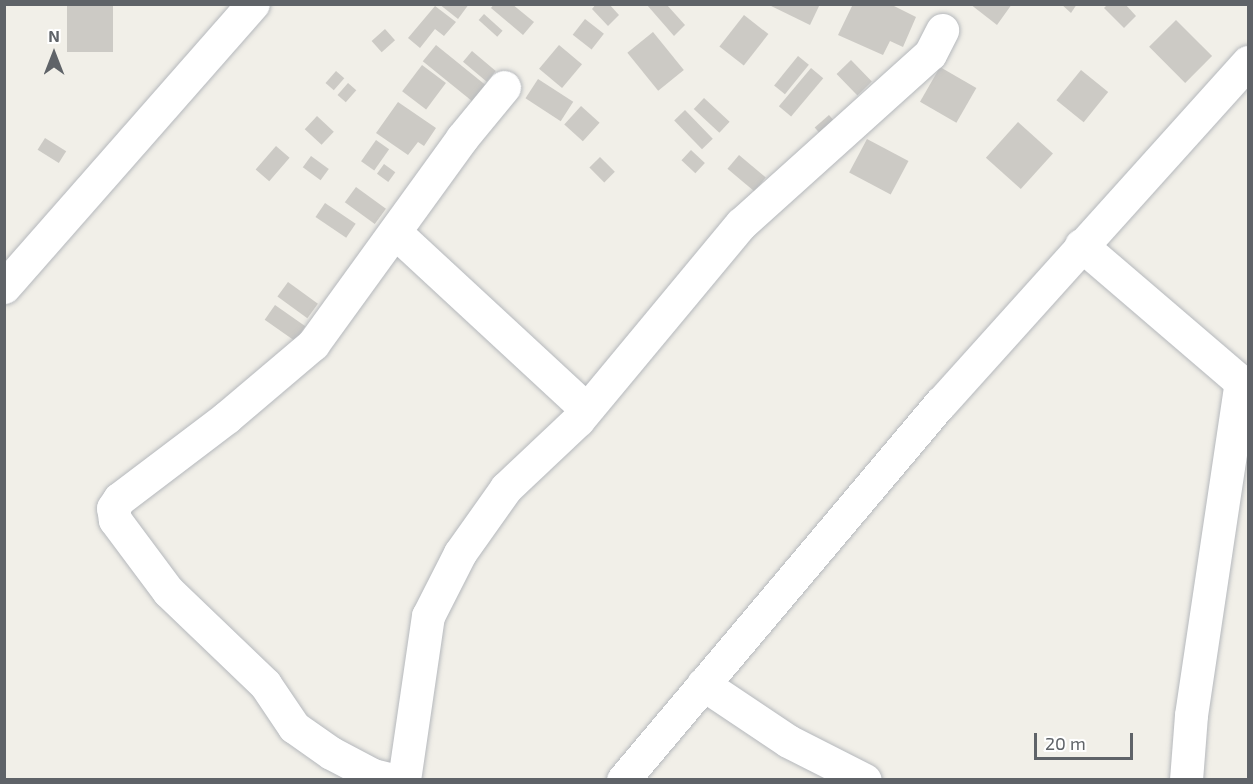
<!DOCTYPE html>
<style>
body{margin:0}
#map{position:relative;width:1253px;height:784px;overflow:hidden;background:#f1efe8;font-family:"Exo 2",sans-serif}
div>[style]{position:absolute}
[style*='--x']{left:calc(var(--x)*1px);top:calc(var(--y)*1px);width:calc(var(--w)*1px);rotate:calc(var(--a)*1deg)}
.building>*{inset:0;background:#cccac5;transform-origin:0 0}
.roads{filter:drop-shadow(0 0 2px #b5b8bc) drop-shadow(0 0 2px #b5b8bc)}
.minor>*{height:33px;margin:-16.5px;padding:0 16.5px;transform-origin:16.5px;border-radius:16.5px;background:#fff}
span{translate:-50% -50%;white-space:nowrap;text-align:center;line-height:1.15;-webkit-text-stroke:6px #fff;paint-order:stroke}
.frame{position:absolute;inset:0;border:6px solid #5f6368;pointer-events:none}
.north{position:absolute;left:24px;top:24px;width:60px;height:60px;-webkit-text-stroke:4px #fff;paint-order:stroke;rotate:0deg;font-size:16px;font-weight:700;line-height:24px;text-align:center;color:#5f6368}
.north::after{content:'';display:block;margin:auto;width:21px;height:27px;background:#5f6368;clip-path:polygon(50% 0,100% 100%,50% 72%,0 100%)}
.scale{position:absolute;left:1034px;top:733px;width:99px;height:27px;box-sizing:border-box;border:3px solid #5f6368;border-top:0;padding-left:8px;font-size:18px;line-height:21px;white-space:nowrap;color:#5f6368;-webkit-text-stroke:4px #fff;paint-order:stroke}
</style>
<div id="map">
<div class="building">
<div style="left:67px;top:4px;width:46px;height:48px"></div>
<div style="clip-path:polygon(439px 4px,469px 4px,458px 19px)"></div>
<div style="clip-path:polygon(494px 4px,512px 4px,534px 22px,523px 35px,491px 8px)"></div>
<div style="clip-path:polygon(596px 4px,609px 4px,619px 15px,608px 26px,592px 9px)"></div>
<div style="clip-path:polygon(767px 4px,820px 4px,810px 25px)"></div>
<div style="clip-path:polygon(853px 4px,890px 4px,916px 17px,903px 47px,890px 41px,883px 55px,838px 35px)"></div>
<div style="clip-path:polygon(970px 4px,1012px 4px,997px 25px)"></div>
<div style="clip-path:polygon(1061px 4px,1077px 4px,1071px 13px)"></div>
<div style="clip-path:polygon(1108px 4px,1125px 4px,1136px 16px,1124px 28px,1104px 8px)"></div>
<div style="clip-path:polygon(647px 5px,667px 5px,685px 25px,674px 36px)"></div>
<div style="clip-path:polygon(435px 6px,456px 22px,444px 36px,435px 29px,420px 48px,408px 38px)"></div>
<div style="left:484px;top:14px;width:25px;height:8px;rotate:42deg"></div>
<div style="left:744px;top:15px;width:31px;height:40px;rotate:38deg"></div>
<div style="left:585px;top:19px;width:24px;height:20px;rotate:38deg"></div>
<div style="left:1176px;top:20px;width:51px;height:38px;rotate:45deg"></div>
<div style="left:385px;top:29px;width:15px;height:18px;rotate:48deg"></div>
<div style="left:653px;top:32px;width:49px;height:33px;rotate:51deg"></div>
<div style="left:436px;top:45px;width:68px;height:21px;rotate:39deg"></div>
<div style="left:559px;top:45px;width:30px;height:31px;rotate:40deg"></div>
<div style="left:472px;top:51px;width:31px;height:14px;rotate:40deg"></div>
<div style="left:798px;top:56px;width:14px;height:38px;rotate:39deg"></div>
<div style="left:851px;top:60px;width:30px;height:20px;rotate:46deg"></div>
<div style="left:422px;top:65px;width:30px;height:33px;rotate:37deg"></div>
<div style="left:940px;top:67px;width:42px;height:40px;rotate:30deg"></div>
<div style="left:811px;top:68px;width:16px;height:50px;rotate:40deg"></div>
<div style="left:1081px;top:70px;width:35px;height:39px;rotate:39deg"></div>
<div style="left:336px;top:71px;width:11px;height:16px;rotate:41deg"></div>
<div style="left:538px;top:79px;width:42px;height:23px;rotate:33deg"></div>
<div style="left:348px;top:83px;width:11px;height:16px;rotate:41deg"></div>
<div style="left:704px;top:98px;width:35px;height:15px;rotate:43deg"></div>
<div style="clip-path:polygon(398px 102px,436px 128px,424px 146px,418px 142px,408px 155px,376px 133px)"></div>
<div style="left:581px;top:106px;width:25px;height:25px;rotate:42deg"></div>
<div style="left:685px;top:110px;width:40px;height:15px;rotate:46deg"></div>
<div style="left:829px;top:115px;width:20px;height:19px;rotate:49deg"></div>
<div style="left:317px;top:116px;width:23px;height:18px;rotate:43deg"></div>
<div style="left:1018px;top:122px;width:47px;height:48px;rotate:42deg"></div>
<div style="left:45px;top:138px;width:25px;height:14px;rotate:32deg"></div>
<div style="left:867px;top:139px;width:47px;height:38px;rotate:28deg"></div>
<div style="left:376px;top:140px;width:16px;height:26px;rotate:35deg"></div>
<div style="left:276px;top:146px;width:18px;height:31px;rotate:41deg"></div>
<div style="left:691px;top:150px;width:19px;height:14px;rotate:43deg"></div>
<div style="left:739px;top:155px;width:35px;height:18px;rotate:40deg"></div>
<div style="left:311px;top:156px;width:22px;height:14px;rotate:36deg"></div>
<div style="left:600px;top:157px;width:21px;height:15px;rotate:45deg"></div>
<div style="left:384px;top:164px;width:14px;height:12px;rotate:36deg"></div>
<div style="left:356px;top:187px;width:37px;height:19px;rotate:36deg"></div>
<div style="left:325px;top:203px;width:37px;height:17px;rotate:34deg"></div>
<div style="left:288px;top:282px;width:37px;height:18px;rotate:36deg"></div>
<div style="left:275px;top:305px;width:37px;height:18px;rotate:35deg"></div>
</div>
<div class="roads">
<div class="minor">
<div style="--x:395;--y:232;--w:260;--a:42.8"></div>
<div style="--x:1081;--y:245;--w:220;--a:40.6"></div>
<div style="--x:4;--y:287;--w:377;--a:-48.7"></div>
<div style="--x:703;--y:684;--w:102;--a:33.8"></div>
<div style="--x:788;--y:741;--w:86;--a:26.9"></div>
<div style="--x:393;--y:780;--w:21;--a:-166"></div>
<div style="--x:373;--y:775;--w:47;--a:-152.4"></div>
<div style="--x:331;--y:753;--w:45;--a:-144.9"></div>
<div style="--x:294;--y:727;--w:52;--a:-124"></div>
<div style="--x:265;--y:684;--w:134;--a:-136.2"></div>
<div style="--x:168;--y:591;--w:89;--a:-126.7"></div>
<div style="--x:115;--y:520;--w:12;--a:-99"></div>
<div style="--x:113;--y:508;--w:11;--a:-56"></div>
<div style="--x:119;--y:499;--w:136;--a:-37.2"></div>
<div style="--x:227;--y:417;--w:113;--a:-40.3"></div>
<div style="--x:313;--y:344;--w:254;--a:-54.1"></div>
<div style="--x:462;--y:138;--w:66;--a:-50.5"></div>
<div style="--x:404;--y:780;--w:166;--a:-81.7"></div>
<div style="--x:428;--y:616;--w:71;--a:-63.1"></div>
<div style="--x:460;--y:553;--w:80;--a:-54.7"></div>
<div style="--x:506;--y:488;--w:99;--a:-43.4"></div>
<div style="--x:578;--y:420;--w:255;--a:-50.3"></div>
<div style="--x:741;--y:224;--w:254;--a:-42"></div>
<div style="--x:930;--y:54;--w:27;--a:-63"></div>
<div style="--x:623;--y:780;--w:493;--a:-49.9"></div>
<div style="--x:941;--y:403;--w:459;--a:-48"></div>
<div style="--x:1186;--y:780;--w:65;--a:-85.6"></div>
<div style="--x:1191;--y:715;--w:338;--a:-81.5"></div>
</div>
</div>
<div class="frame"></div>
<div class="north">N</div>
<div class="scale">20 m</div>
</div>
